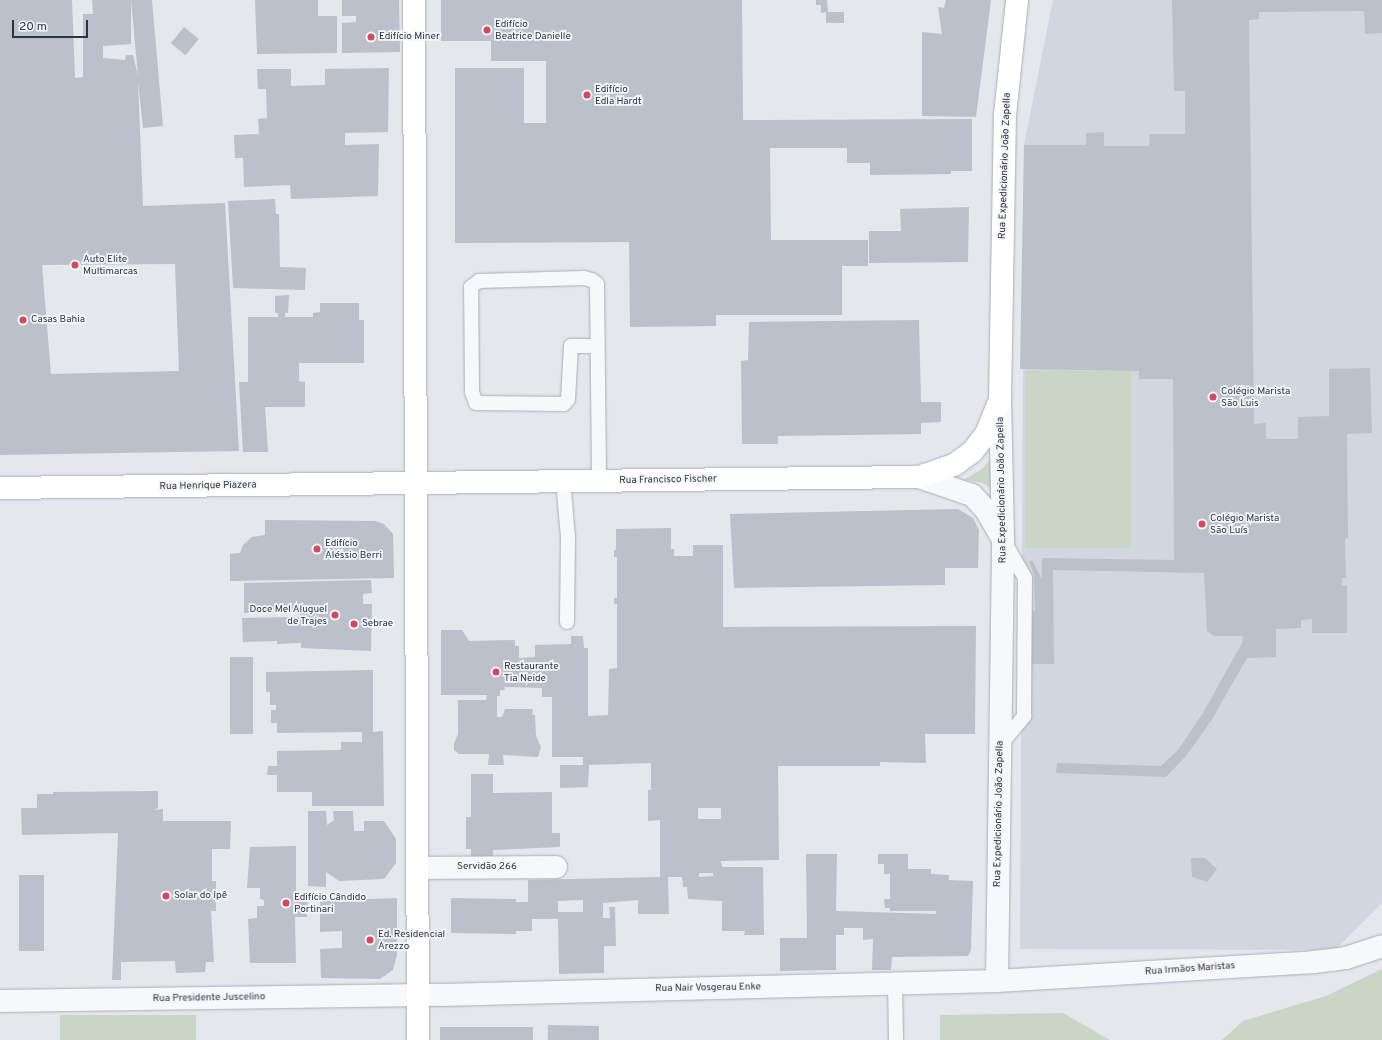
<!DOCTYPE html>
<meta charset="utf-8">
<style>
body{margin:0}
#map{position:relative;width:1382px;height:1040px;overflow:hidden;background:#e4e7ec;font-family:Overpass,sans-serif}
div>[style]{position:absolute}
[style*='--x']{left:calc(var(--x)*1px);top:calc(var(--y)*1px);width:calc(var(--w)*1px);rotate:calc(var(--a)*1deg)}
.built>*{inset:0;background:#d2d6de}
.green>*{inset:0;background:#c9d6c5;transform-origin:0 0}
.building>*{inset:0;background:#bbc0ca;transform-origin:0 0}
.roads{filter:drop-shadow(0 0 1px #a9aeb7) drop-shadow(0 0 1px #a9aeb7)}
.lane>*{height:14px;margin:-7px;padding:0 7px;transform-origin:7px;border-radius:7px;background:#f7f8fa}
.street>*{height:22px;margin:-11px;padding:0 11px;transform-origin:11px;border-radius:11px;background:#f7f8fa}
.secondary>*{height:22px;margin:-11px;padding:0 11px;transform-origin:11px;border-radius:11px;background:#fff}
.primary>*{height:22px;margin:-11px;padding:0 11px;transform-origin:11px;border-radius:11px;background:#fff}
.dots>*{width:11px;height:11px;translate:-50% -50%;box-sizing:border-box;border:2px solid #f4f6f9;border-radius:50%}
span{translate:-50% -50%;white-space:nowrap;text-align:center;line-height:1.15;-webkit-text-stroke:3.5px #f4f6f9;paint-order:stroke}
.poi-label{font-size:10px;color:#2b3445}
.left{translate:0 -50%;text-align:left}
.right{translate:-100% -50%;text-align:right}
.street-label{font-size:10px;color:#2b3445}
.scale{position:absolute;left:12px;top:20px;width:76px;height:18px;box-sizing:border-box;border:2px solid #2b3445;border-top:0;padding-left:5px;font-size:12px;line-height:14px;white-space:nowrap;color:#2b3445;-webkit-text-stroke:3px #f4f6f9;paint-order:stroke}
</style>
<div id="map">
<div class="built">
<div style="clip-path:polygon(1053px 0,1382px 0,1382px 903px,1335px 950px,1020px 949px,1024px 145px)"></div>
</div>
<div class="green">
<div style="left:1025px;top:371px;width:106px;height:177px"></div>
<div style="clip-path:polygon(997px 452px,997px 493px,983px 483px,964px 480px,982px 469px)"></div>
<div style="clip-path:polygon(1382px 969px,1382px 1040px,1222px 1040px,1243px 1021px,1326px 996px)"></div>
<div style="clip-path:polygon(1063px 1013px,1110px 1040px,940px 1040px,940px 1015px)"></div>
<div style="left:60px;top:1015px;width:136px;height:25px"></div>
</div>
<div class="building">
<div style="clip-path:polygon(evenodd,0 0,72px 0,75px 78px,83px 77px,83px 14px,93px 14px,92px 0,131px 0,131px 44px,103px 46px,103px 58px,125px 60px,126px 55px,133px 55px,138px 76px,131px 0,152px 0,163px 126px,143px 128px,138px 81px,143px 206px,225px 203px,239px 451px,0 455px,0 0,175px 264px,179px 371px,51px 374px,42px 265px,175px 264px)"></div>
<div style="clip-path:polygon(255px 0,318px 0,318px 16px,337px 16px,337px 53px,257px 54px)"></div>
<div style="clip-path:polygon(342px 0,399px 0,400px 52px,342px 53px,342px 23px,356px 22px,356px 16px,342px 16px)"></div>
<div style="clip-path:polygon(441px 0,742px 0,743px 120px,972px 119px,972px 171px,951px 171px,951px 174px,870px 175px,870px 163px,847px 163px,847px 148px,770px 148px,771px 240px,868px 240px,868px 266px,842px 266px,842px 315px,716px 315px,716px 326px,630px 327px,629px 242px,455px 243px,455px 68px,524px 68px,524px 123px,546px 123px,546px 61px,491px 61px,491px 41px,441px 41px)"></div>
<div style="clip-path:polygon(816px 0,827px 0,828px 12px,844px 12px,844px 23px,826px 23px,826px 12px,821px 13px,821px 5px,816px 5px)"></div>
<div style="clip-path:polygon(946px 0,991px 0,976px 117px,922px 116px,922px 32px,942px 34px,938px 7px,944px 8px)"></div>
<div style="clip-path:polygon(1172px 0,1382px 0,1382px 33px,1365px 34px,1364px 11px,1259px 12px,1259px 19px,1249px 20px,1254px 424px,1266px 423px,1266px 439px,1298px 439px,1298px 417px,1329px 416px,1329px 369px,1370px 368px,1372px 433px,1347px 434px,1348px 538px,1345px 539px,1346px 578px,1342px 578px,1342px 586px,1347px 585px,1347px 633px,1312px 633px,1312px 619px,1301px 620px,1301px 628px,1276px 629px,1276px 657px,1247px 658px,1211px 721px,1186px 756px,1166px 777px,1056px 773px,1057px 763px,1161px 766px,1178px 750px,1203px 713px,1242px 643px,1243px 636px,1214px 636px,1207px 631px,1204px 573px,1053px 570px,1054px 664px,1028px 664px,1027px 611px,1035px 611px,1034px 574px,1029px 562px,1032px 560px,1042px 579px,1042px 558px,1174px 560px,1173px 379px,1139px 379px,1139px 371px,1020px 369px,1024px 145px,1086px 145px,1086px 133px,1104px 132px,1104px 146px,1149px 146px,1150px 134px,1185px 134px,1185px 91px,1174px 91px)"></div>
<div style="left:184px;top:27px;width:19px;height:21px;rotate:39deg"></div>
<div style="clip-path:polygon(389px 68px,388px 132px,345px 133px,345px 145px,379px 144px,378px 196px,291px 199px,290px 185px,244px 187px,243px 158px,235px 158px,234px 135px,259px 134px,258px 119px,267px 118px,266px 89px,258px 89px,257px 69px,291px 69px,291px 86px,325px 85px,325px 69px)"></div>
<div style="clip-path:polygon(275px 199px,276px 214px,279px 214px,280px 267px,306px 268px,305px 290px,233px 288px,228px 201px)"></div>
<div style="clip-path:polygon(969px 207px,968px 262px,869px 263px,869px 231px,901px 231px,900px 209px)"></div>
<div style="clip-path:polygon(289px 295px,288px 313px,285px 313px,285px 317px,313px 317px,313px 313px,320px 312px,320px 303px,359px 303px,359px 320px,364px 320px,364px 363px,299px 363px,299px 381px,305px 382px,305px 407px,265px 407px,268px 452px,243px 452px,239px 382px,248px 382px,248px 317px,278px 317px,278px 313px,275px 313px,275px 296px)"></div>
<div style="clip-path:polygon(919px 320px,921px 402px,941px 402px,941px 422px,921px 423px,921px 434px,778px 436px,778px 444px,742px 444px,741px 361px,748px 360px,749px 322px)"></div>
<div style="clip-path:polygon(958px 509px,973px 518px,979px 530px,978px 568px,945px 568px,945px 585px,734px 588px,730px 514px)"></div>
<div style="clip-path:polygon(265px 520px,375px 521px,384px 524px,393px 534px,394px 578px,230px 581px,230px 554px,240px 553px,243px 545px,252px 537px,265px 535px)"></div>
<div style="clip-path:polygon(evenodd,671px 528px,671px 549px,674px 549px,674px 556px,693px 556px,693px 545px,723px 545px,723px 627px,976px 626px,975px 734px,925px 734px,926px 763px,880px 762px,880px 766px,778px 766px,779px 860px,721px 861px,722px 867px,763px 867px,764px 935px,744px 935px,745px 931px,722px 931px,722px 901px,688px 899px,687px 887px,683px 887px,682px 877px,668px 877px,669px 914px,638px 914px,638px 900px,603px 903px,603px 918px,610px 918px,609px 907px,615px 907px,616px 946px,604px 946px,604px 973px,559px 974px,558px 919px,532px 919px,532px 931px,516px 931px,516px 934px,451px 933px,451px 898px,516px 899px,516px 902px,528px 902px,528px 880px,660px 877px,660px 820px,648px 821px,648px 790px,651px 790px,651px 763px,589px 765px,588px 787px,560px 788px,560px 765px,583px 765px,583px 757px,552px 757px,552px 697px,542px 697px,542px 688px,504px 687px,505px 690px,500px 690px,500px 696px,497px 696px,497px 717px,502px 717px,505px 709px,533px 709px,532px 715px,535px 715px,536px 736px,541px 747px,538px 757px,503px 755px,504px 765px,488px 765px,489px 754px,459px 754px,454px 750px,454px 743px,458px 734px,458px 700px,486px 700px,487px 695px,441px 695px,441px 630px,462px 630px,469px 641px,515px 640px,515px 646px,519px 646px,519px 658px,535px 657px,535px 645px,571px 644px,571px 636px,583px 636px,584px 648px,588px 648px,588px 716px,608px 715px,609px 669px,617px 668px,617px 604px,614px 604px,614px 598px,617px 598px,617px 557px,614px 557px,614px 550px,616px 550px,616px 529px,671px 528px,698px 808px,721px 808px,721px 819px,698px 819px,698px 808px,671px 528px,699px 873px,713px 873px,713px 876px,699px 877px,699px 873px,671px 528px,583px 900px,583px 912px,558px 912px,558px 901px,583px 900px)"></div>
<div style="clip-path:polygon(371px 580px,372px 593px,363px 594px,363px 604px,372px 604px,371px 651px,301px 648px,301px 643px,277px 644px,277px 641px,243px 642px,242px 618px,299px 617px,299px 613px,244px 613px,244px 583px)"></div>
<div style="left:230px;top:657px;width:23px;height:77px"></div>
<div style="clip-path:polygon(373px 670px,373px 732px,383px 731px,384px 806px,312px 806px,312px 792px,277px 792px,277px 775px,267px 775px,268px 766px,277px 766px,277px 751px,341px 750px,341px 742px,362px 742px,362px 732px,277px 733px,277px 723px,271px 723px,271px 710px,276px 710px,276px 705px,270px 705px,270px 692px,266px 692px,266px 672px)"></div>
<div style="clip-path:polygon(471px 774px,493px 774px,493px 793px,552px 792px,552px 833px,560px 833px,560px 847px,493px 850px,493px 861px,471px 862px,471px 849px,466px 849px,466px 817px,471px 817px)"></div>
<div style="clip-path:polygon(158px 791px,158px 808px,154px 810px,163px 809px,163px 821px,231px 821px,230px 849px,212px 849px,212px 881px,216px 881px,216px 911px,211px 911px,214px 962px,206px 962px,205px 972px,176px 973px,175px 961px,121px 962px,121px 980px,112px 980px,118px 833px,22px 835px,21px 808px,37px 808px,37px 794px,53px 794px,53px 792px)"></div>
<div style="clip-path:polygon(308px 811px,326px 811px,327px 825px,334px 820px,333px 811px,353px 811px,354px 831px,364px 831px,364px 821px,384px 821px,396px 839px,396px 863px,384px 879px,339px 881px,326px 872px,326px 887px,308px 886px)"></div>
<div style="clip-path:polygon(296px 846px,296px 894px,308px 894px,307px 917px,295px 917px,296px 963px,250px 963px,248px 919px,257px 918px,257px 906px,264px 906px,264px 900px,260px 899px,260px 888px,247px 888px,250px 847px)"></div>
<div style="clip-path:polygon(806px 854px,837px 854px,836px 911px,936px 914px,936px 911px,890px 911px,890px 908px,885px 908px,884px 899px,890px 899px,890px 874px,884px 874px,884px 864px,878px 864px,878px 854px,908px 854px,908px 869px,931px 869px,931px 874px,949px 875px,949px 880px,973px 881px,971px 950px,968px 956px,892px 957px,891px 970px,872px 970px,873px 939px,863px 940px,863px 928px,844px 928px,844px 935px,836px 935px,836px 970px,780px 971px,780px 938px,807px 938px)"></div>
<div style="clip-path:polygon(1191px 858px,1205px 858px,1217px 869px,1207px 882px,1192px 877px)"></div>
<div style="left:19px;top:875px;width:25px;height:76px"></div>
<div style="clip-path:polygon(397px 898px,397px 955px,393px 970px,380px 979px,321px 978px,320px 949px,342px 948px,342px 931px,320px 932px,320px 901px)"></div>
<div style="left:548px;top:1025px;width:51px;height:15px;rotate:1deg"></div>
<div style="left:440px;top:1027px;width:93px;height:13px"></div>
</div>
<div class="roads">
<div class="lane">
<div style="--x:597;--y:346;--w:26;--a:180"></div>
<div style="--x:571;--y:346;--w:53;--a:93.2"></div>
<div style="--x:568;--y:399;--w:6;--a:129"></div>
<div style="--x:564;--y:404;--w:88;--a:-179.3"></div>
<div style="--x:476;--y:403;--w:12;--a:-110"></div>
<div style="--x:472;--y:392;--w:105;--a:-90.5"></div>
<div style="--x:471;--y:287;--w:10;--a:-37"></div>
<div style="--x:479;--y:281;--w:105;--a:-1.6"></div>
<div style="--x:584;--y:278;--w:8;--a:14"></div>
<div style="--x:592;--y:280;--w:6;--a:39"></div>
<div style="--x:597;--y:284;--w:197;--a:89.4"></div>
<div style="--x:563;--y:481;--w:56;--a:84.9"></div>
<div style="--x:568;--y:537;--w:85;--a:90.7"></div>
<div style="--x:1000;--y:745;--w:38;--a:-50"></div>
<div style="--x:1024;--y:716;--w:138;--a:-89.6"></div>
<div style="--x:1025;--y:578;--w:40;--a:-119.7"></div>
<div style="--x:895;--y:983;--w:57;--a:89"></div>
</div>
<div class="street">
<div style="--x:919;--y:477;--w:56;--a:18.8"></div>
<div style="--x:972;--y:495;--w:21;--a:47"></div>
<div style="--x:986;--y:510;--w:32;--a:60"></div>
<div style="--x:418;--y:868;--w:138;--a:-0.4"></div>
<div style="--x:997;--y:981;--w:442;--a:-89.2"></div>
<div style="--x:1003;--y:539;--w:140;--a:-91.2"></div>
<div style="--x:0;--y:1001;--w:443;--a:-0.8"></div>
<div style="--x:443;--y:995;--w:554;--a:-1.45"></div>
<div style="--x:997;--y:981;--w:318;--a:-3.4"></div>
<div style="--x:1314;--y:962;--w:32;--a:-7"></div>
<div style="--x:1346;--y:958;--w:38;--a:-18"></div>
</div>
<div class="secondary">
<div style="--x:414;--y:0;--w:1040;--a:89.78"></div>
</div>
<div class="primary">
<div style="--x:0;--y:488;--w:919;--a:-0.69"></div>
<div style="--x:919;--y:477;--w:37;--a:-19"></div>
<div style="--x:954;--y:465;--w:22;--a:-36"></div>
<div style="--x:972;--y:452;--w:23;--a:-52"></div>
<div style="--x:986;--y:434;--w:38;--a:-68"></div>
<div style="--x:1000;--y:399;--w:284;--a:-89"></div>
<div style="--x:1005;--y:115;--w:116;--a:-84"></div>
</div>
</div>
<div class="dots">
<div style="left:487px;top:30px;background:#d1495b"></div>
<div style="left:371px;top:37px;background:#d1495b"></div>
<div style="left:587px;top:95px;background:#d1495b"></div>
<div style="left:75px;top:265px;background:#d1495b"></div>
<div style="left:23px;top:320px;background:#d1495b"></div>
<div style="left:1213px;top:397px;background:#d1495b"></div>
<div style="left:1202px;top:524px;background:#d1495b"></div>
<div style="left:317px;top:549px;background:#d1495b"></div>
<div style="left:335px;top:615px;background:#d1495b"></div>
<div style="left:354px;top:624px;background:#d1495b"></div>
<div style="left:496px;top:672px;background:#d1495b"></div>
<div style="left:166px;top:896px;background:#d1495b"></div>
<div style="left:286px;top:903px;background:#d1495b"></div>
<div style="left:370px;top:940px;background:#d1495b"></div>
</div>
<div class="poi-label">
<span class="left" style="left:495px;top:30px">Edifício<br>Beatrice Danielle</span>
<span class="left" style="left:379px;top:37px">Edifício Miner</span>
<span class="left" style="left:595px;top:95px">Edifício<br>Edla Hardt</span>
<span class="left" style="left:83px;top:265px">Auto Elite<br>Multimarcas</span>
<span class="left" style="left:31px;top:320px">Casas Bahia</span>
<span class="left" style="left:1221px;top:397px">Colégio Marista<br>São Luis</span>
<span class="left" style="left:1210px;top:524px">Colégio Marista<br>São Luís</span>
<span class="left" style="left:325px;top:549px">Edifício<br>Aléssio Berri</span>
<span class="right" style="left:327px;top:615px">Doce Mel Aluguel<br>de Trajes</span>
<span class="left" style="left:362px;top:624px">Sebrae</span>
<span class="left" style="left:504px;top:672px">Restaurante<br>Tia Neide</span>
<span class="left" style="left:174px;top:896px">Solar do Ipê</span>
<span class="left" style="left:294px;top:903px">Edifício Cândido<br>Portinari</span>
<span class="left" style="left:378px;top:940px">Ed. Residencial<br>Arezzo</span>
</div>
<div class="street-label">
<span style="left:1005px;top:166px;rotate:-88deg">Rua Expedicionário João Zapella</span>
<span style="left:668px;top:480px;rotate:-1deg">Rua Francisco Fischer</span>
<span style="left:208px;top:486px;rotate:-1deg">Rua Henrique Piazera</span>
<span style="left:1002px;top:490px;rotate:-91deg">Rua Expedicionário João Zapella</span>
<span style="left:999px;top:814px;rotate:-89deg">Rua Expedicionário João Zapella</span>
<span style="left:487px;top:867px">Servidão 266</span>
<span style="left:1190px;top:969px;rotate:-4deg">Rua Irmãos Maristas</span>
<span style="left:708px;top:988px;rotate:-1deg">Rua Nair Vosgerau Enke</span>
<span style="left:209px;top:998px;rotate:-1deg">Rua Presidente Juscelino</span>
</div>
<div class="scale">20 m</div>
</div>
